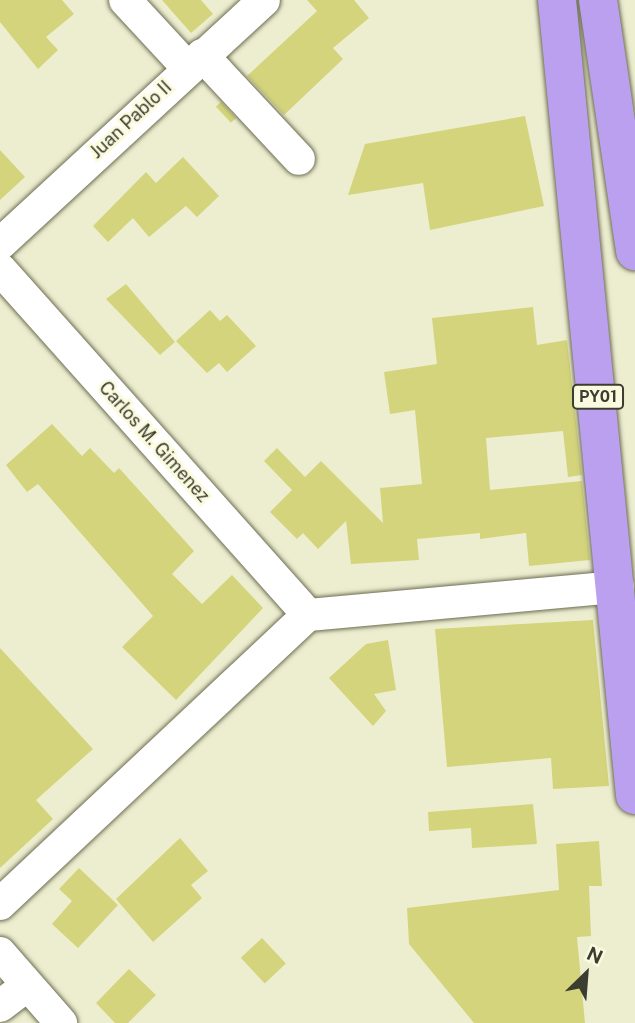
<!DOCTYPE html>
<style>
body{margin:0}
#map{position:relative;width:635px;height:1023px;overflow:hidden;background:#edeed0;font-family:"Public Sans",sans-serif}
div>[style]{position:absolute}
[style*='--x']{left:calc(var(--x)*1px);top:calc(var(--y)*1px);width:calc(var(--w)*1px);rotate:calc(var(--a)*1deg)}
.building>*{inset:0;background:#d4d47c;transform-origin:0 0}
.roads{filter:drop-shadow(0 0 2px #6d6d53) drop-shadow(0 0 2px #6d6d53)}
.minor>*{height:32px;margin:-16px;padding:0 16px;transform-origin:16px;border-radius:16px;background:#fff}
.highway>*{height:38px;margin:-19px;padding:0 19px;transform-origin:19px;border-radius:19px;background:#bca0f0}
span{translate:-50% -50%;white-space:nowrap;text-align:center;line-height:1.15;-webkit-text-stroke:6px #fafbde;paint-order:stroke}
.shield-label span{padding:2px 5px;background:#fafbde;border:2px solid;border-radius:5px;-webkit-text-stroke-width:0}
.shield-label{font-size:16px;color:#3c3d31;font-weight:700}
.street-label{font-size:18px;color:#3c3d31}
.north{position:absolute;left:551px;top:939px;width:70px;height:70px;-webkit-text-stroke:5px #fafbde;paint-order:stroke;rotate:25deg;font-size:19px;font-weight:700;line-height:28px;text-align:center;color:#3c3d31}
.north::after{content:'';display:block;margin:auto;width:24px;height:32px;background:#3c3d31;clip-path:polygon(50% 0,100% 100%,50% 72%,0 100%)}
</style>
<div id="map">
<div class="building">
<div style="clip-path:polygon(0 0,62px 0,74px 14px,46px 37px,58px 50px,38px 69px,0 22px)"></div>
<div style="clip-path:polygon(162px 0,201px 0,213px 14px,191px 33px)"></div>
<div style="clip-path:polygon(307px 0,354px 0,369px 18px,333px 48px,343px 59px,284px 115px,247px 76px,317px 11px)"></div>
<div style="left:221px;top:102px;width:22px;height:7px;rotate:47deg"></div>
<div style="clip-path:polygon(525px 116px,544px 206px,430px 230px,423px 183px,348px 195px,365px 144px)"></div>
<div style="clip-path:polygon(0 150px,25px 177px,0 200px)"></div>
<div style="clip-path:polygon(183px 157px,219px 196px,197px 217px,186px 206px,149px 237px,133px 218px,108px 242px,93px 226px,146px 172px,156px 183px)"></div>
<div style="clip-path:polygon(126px 284px,175px 342px,160px 355px,106px 299px)"></div>
<div style="clip-path:polygon(533px 307px,537px 345px,567px 340px,582px 475px,568px 477px,563px 431px,486px 438px,490px 490px,582px 481px,590px 560px,529px 566px,526px 533px,480px 539px,480px 533px,417px 539px,419px 560px,351px 564px,346px 521px,318px 549px,303px 533px,297px 539px,270px 512px,292px 490px,264px 461px,277px 448px,305px 477px,321px 461px,383px 523px,380px 488px,422px 484px,415px 410px,390px 414px,384px 372px,437px 364px,432px 318px)"></div>
<div style="clip-path:polygon(210px 310px,220px 321px,227px 315px,256px 346px,227px 372px,219px 363px,207px 373px,176px 341px)"></div>
<div style="clip-path:polygon(52px 424px,82px 456px,90px 448px,114px 473px,119px 468px,194px 551px,172px 574px,202px 604px,232px 575px,263px 608px,176px 700px,122px 647px,153px 616px,38px 484px,27px 492px,6px 465px)"></div>
<div style="clip-path:polygon(593px 620px,609px 786px,553px 789px,551px 758px,447px 767px,435px 629px)"></div>
<div style="clip-path:polygon(388px 640px,396px 690px,374px 694px,386px 711px,373px 726px,329px 678px,366px 644px)"></div>
<div style="clip-path:polygon(0 648px,93px 749px,36px 800px,53px 819px,0 868px)"></div>
<div style="clip-path:polygon(533px 804px,537px 844px,472px 848px,471px 828px,429px 831px,428px 812px)"></div>
<div style="clip-path:polygon(180px 838px,208px 871px,191px 885px,202px 898px,153px 942px,116px 899px)"></div>
<div style="clip-path:polygon(599px 841px,602px 886px,589px 886px,591px 936px,577px 937px,585px 1023px,474px 1023px,409px 944px,407px 908px,559px 890px,556px 844px)"></div>
<div style="clip-path:polygon(79px 868px,118px 905px,78px 948px,52px 924px,72px 901px,59px 889px)"></div>
<div style="left:262px;top:938px;width:35px;height:29px;rotate:47deg"></div>
<div style="clip-path:polygon(129px 969px,156px 995px,128px 1023px,115px 1023px,96px 1003px)"></div>
</div>
<div class="roads">
<div class="minor">
<div style="--x:125;--y:0;--w:91;--a:47.2"></div>
<div style="--x:202;--y:55;--w:142;--a:47"></div>
<div style="--x:0;--y:244;--w:359;--a:-42.7"></div>
<div style="--x:0;--y:269;--w:463;--a:48.3"></div>
<div style="--x:0;--y:904;--w:422;--a:-43.2"></div>
<div style="--x:308;--y:615;--w:311;--a:-5.2"></div>
<div style="--x:0;--y:953;--w:93;--a:48.9"></div>
<div style="--x:0;--y:1006;--w:34;--a:-37"></div>
</div>
<div class="highway">
<div style="--x:557;--y:0;--w:799;--a:84.4"></div>
<div style="--x:598;--y:0;--w:254;--a:81.6"></div>
</div>
</div>
<div class="shield-label">
<span style="left:598px;top:397px">PY01</span>
</div>
<div class="street-label">
<span style="left:131px;top:120px;rotate:-43deg">Juan Pablo II</span>
<span style="left:154px;top:442px;rotate:48deg">Carlos M. Gimenez</span>
</div>
<div class="north">N</div>
</div>
